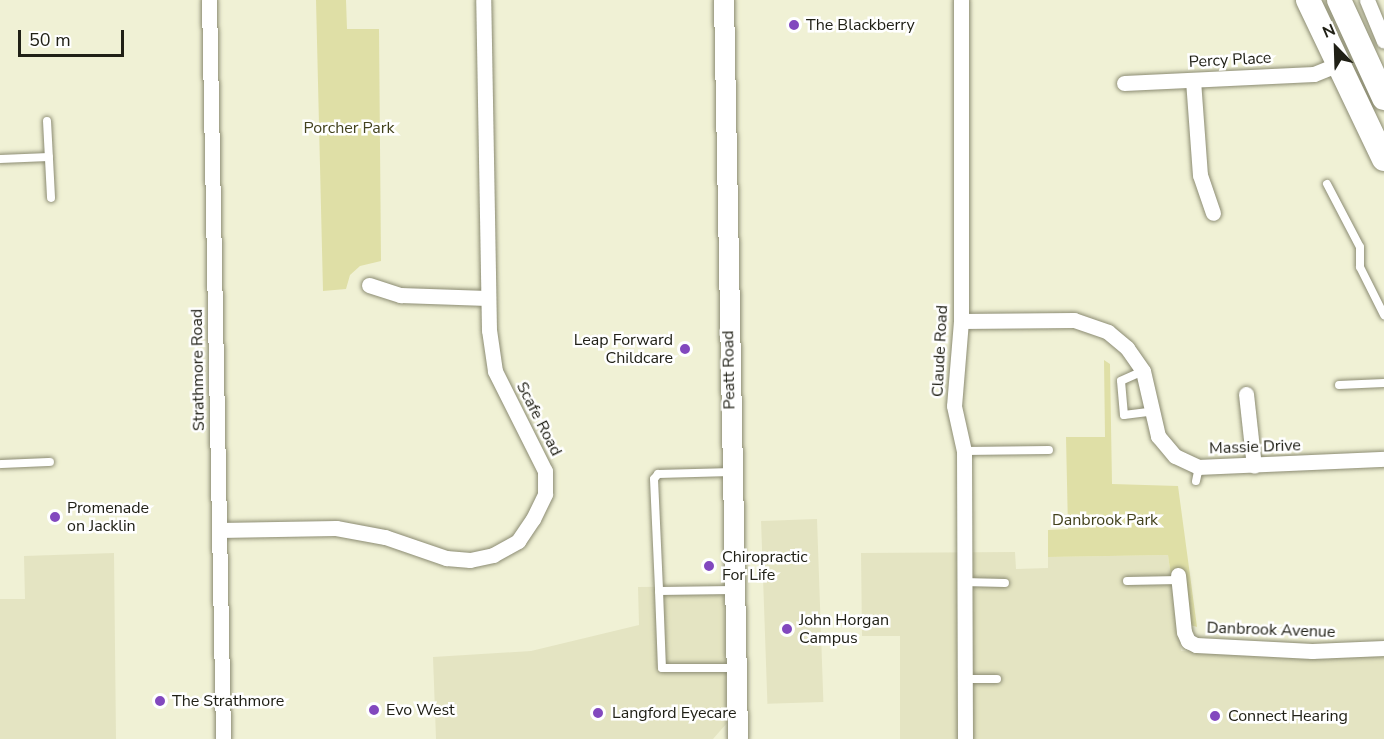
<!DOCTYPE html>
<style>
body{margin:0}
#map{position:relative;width:1384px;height:739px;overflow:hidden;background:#f0f1d5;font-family:"Nunito Sans",sans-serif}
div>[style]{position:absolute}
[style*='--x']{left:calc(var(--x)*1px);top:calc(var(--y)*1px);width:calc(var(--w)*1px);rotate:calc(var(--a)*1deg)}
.built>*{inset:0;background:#e4e4c2;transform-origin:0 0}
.green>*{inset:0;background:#dfdfa6}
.roads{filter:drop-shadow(0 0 2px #8b8b72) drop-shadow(0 0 2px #8b8b72)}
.service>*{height:8px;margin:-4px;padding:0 4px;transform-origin:4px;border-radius:4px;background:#fff}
.minor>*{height:15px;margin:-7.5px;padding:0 7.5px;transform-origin:7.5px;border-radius:7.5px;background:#fff}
.tertiary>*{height:20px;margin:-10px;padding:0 10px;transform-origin:10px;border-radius:10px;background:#fff}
.primary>*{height:24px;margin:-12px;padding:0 12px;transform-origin:12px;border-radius:12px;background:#fff}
.dots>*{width:16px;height:16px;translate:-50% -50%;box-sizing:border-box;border:3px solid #fff;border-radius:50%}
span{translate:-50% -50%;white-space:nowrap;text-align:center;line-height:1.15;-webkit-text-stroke:5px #fff;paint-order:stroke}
.poi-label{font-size:16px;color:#202016}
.left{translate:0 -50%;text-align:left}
.right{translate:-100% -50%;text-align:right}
.street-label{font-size:16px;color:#202016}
.park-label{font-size:16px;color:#43421d}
.north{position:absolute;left:1306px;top:18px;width:60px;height:60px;-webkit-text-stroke:4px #fff;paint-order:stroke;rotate:337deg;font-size:16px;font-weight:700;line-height:24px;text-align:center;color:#202016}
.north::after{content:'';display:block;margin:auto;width:21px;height:27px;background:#202016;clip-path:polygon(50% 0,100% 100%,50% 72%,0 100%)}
.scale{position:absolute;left:18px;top:30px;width:106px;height:27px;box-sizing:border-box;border:3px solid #202016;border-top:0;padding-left:8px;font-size:18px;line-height:21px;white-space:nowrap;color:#202016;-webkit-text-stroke:4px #fff;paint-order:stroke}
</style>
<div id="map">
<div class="built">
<div style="left:817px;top:519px;width:183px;height:56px;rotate:88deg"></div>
<div style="clip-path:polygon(1015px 552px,1016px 569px,1048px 568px,1048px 557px,1168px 555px,1181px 651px,1384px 657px,1384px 739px,900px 739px,900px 636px,862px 636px,861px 553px)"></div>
<div style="clip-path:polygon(114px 553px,116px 739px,0 739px,0 599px,25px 599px,24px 556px)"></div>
<div style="clip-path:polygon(724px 586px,727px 723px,713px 739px,436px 739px,433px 657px,531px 651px,639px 625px,638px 587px)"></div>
</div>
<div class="green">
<div style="clip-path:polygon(316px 0,346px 0,347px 29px,379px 29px,381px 261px,360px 266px,350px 275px,346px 289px,323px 291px)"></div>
<div style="clip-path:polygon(1104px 360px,1110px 364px,1112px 484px,1178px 486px,1197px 627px,1177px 621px,1168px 555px,1048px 557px,1048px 530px,1068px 529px,1066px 437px,1105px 437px)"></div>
</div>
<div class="roads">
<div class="service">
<div style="--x:47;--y:121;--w:77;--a:87"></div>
<div style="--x:0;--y:159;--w:49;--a:-2.3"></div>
<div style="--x:1327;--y:184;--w:71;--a:62.4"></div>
<div style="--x:1360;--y:247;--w:20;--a:90"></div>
<div style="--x:1360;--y:267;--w:54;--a:63.4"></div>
<div style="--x:1143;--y:371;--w:24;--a:156"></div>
<div style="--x:1121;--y:381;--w:34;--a:85"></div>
<div style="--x:1124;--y:415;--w:26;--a:-7"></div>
<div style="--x:1339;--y:385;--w:45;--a:-2.5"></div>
<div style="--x:964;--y:451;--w:85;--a:-0.7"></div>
<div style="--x:0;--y:464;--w:50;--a:-2.3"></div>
<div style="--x:732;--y:472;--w:74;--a:178.5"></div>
<div style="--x:658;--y:474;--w:6;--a:129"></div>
<div style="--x:654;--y:479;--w:112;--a:87.4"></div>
<div style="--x:659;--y:591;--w:74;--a:-0.8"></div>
<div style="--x:1196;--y:481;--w:14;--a:-78"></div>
<div style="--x:1127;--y:581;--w:52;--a:-1.1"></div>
<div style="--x:963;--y:582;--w:42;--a:1.4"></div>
<div style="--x:659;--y:591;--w:77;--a:87.8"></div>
<div style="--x:662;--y:668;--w:74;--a:0"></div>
<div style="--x:964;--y:679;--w:33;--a:0"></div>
</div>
<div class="minor">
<div style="--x:209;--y:0;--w:739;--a:88.91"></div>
<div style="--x:961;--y:0;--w:321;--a:90"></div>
<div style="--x:961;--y:321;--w:85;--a:94.7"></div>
<div style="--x:954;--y:406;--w:46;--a:77.5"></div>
<div style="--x:964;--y:451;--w:288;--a:89.8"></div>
<div style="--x:1367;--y:0;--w:44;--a:67.5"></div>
<div style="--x:1193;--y:80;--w:95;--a:85.8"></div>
<div style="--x:1200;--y:175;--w:40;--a:71.1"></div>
<div style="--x:1124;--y:83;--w:190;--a:-2.7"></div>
<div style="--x:1314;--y:74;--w:24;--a:-22"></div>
<div style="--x:369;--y:285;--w:33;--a:18"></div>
<div style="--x:400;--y:295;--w:87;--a:2"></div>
<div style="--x:961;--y:321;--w:113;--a:-0.5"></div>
<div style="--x:1074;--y:320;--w:36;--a:19"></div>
<div style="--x:1108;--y:332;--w:25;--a:40"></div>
<div style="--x:1127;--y:348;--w:28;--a:55"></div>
<div style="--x:1143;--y:371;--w:67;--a:77"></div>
<div style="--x:1158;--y:436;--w:26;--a:50"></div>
<div style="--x:1175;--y:456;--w:26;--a:25"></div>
<div style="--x:1199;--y:467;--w:185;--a:-2.5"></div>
<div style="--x:1246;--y:394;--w:72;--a:83.7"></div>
<div style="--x:219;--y:530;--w:117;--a:-1"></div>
<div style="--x:336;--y:528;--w:50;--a:10.4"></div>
<div style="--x:385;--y:537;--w:65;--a:19"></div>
<div style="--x:446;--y:558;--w:24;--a:5"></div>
<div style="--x:470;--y:560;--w:24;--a:-12"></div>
<div style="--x:493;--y:555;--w:29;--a:-29"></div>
<div style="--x:518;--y:541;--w:27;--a:-56"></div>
<div style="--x:533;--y:519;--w:28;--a:-64"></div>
<div style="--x:545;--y:494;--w:23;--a:-90"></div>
<div style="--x:545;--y:471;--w:112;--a:-116.6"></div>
<div style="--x:495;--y:371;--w:41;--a:-98.3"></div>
<div style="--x:489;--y:330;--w:330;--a:-91"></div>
<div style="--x:1178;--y:575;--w:57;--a:84"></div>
<div style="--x:1184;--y:632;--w:10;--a:66"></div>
<div style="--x:1188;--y:641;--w:9;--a:27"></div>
<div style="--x:1196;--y:645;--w:116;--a:3"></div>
<div style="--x:1312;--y:651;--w:72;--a:-2.4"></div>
</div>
<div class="tertiary">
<div style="--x:724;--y:0;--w:739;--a:88.91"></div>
</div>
<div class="primary">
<div style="--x:1308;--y:0;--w:176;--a:64.5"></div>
<div style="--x:1339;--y:0;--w:108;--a:65.3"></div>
</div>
</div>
<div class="dots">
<div style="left:794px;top:25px;background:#8248be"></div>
<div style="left:685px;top:349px;background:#8248be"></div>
<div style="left:55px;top:517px;background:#8248be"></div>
<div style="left:709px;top:566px;background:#8248be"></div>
<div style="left:787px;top:629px;background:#8248be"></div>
<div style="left:160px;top:701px;background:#8248be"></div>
<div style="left:374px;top:710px;background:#8248be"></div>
<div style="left:598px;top:713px;background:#8248be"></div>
<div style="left:1215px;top:716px;background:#8248be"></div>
</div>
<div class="poi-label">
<span class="left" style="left:806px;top:25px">The Blackberry</span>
<span class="right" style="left:673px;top:349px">Leap Forward<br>Childcare</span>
<span class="left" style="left:67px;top:517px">Promenade<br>on Jacklin</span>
<span class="left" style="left:722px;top:566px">Chiropractic<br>For Life</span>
<span class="left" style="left:799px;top:629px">John Horgan<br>Campus</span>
<span class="left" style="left:172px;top:701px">The Strathmore</span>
<span class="left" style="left:386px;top:710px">Evo West</span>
<span class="left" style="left:612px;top:713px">Langford Eyecare</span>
<span class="left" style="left:1228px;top:716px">Connect Hearing</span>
</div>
<div class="street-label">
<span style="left:1230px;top:60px;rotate:-3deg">Percy Place</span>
<span style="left:940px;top:351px;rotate:-87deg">Claude Road</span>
<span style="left:198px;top:370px;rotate:-91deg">Strathmore Road</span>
<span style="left:729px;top:370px;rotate:-91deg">Peatt Road</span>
<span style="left:539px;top:419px;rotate:63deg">Scafe Road</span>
<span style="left:1255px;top:447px;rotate:-2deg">Massie Drive</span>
<span style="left:1271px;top:630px;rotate:2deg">Danbrook Avenue</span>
</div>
<div class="park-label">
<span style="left:349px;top:128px">Porcher Park</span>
<span style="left:1105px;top:520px">Danbrook Park</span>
</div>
<div class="north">N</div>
<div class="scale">50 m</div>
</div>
